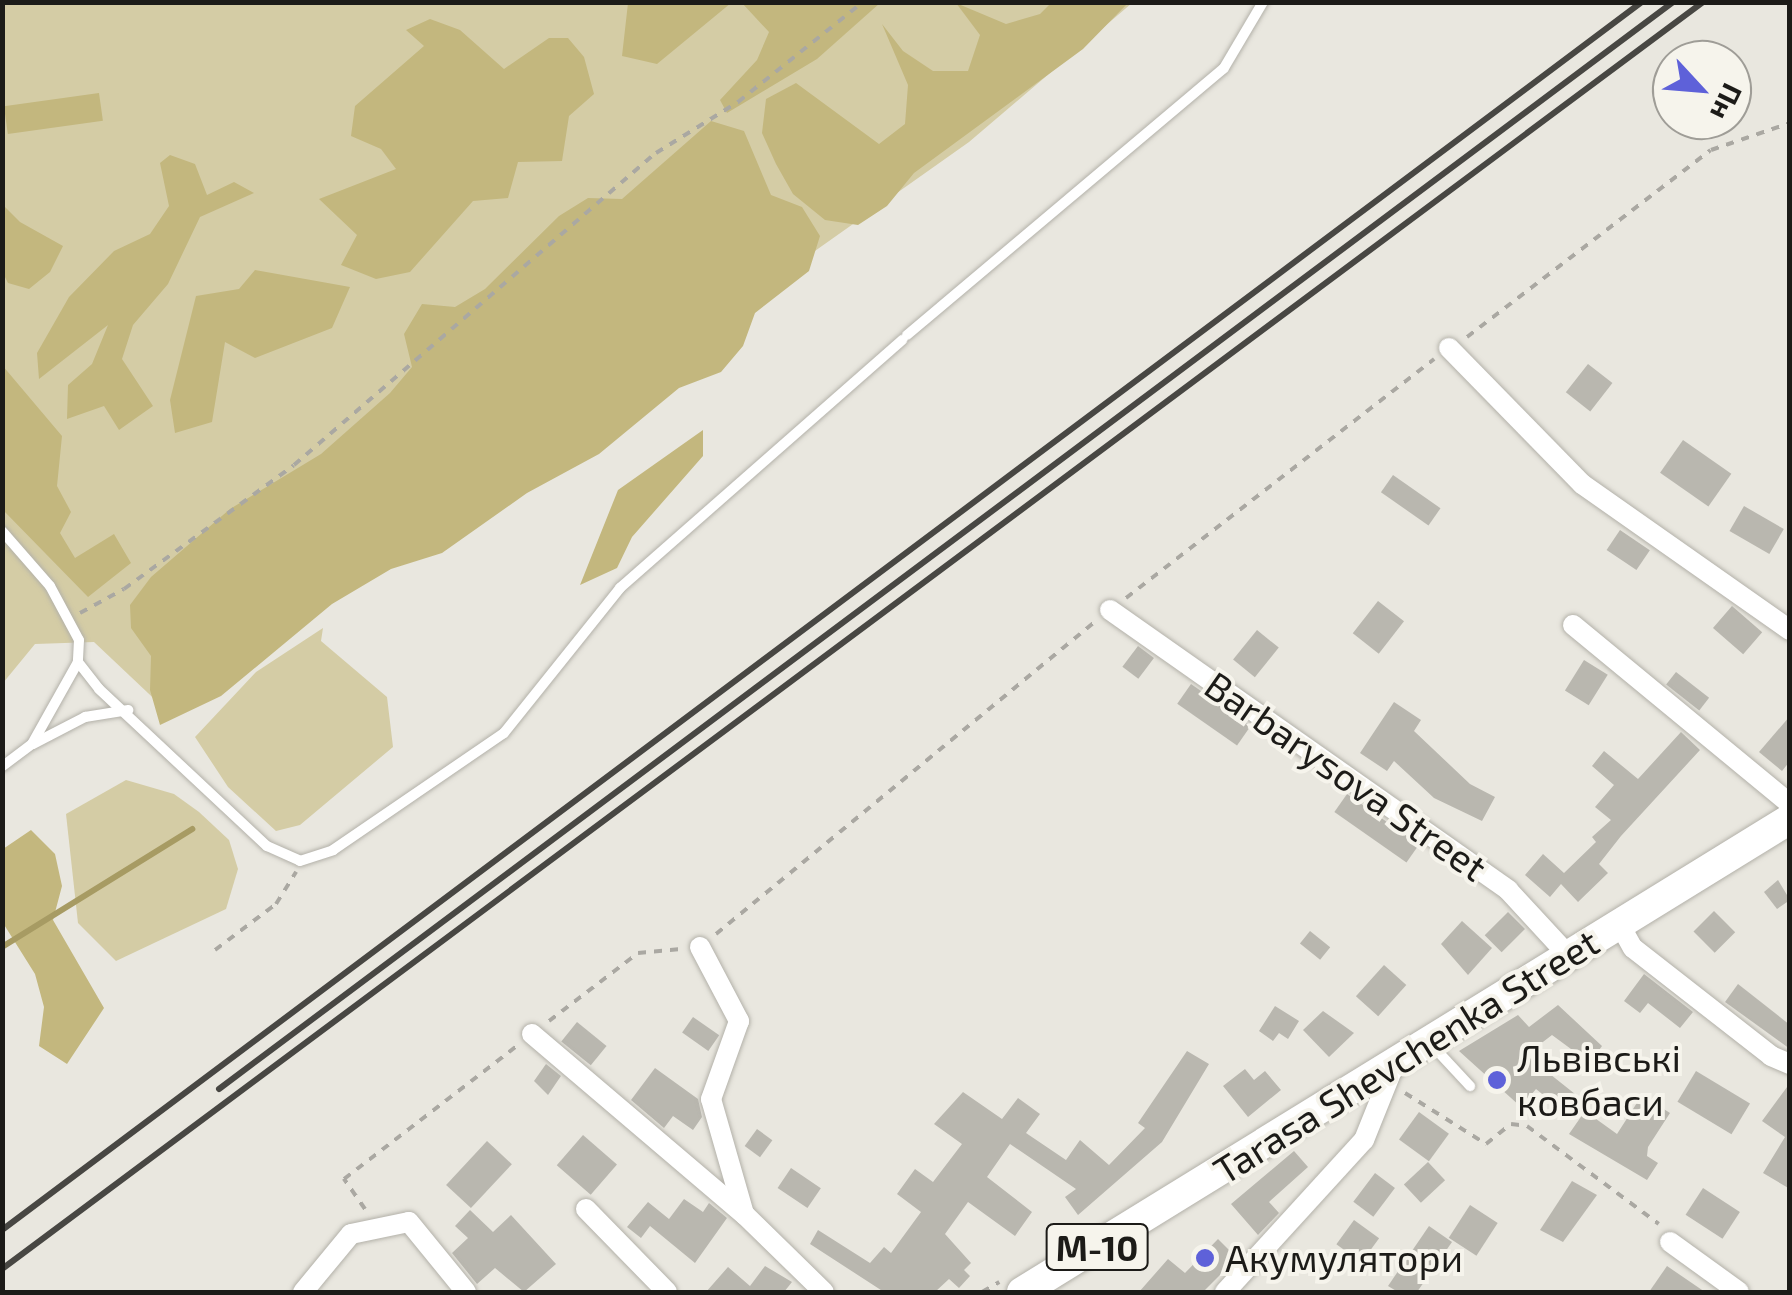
<!DOCTYPE html>
<meta charset="utf-8">
<style>
body{margin:0}
#map{position:relative;width:1792px;height:1295px;overflow:hidden;background:#e9e7df;font-family:"Exo 2",sans-serif}
div>[style]{position:absolute}
[style*='--x']{left:calc(var(--x)*1px);top:calc(var(--y)*1px);width:calc(var(--w)*1px);rotate:calc(var(--a)*1deg)}
.green>*{inset:0;background:#d4cca5}
.forest>*{inset:0;background:#c3b77e;transform-origin:0 0}
.stream>*{height:6px;margin:-3px;padding:0 3px;transform-origin:3px;border-radius:3px;background:#a79b63}
.building>*{inset:0;background:#b9b7af;transform-origin:0 0}
.path>*{height:4px;margin-top:-2px;transform-origin:0;background:repeating-linear-gradient(90deg,#aaa8a2 0 8px,transparent 0 16px)}
.roads{filter:drop-shadow(0 0 2px #b3b1a9) drop-shadow(0 0 2px #b3b1a9)}
.service>*{height:10px;margin:-5px;padding:0 5px;transform-origin:5px;border-radius:5px;background:#fff}
.minor>*{height:20px;margin:-10px;padding:0 10px;transform-origin:10px;border-radius:10px;background:#fff}
.primary>*{height:30px;margin:-15px;padding:0 15px;transform-origin:15px;border-radius:15px;background:#fff}
.rail>*{height:6px;margin:-3px;padding:0 3px;transform-origin:3px;border-radius:3px;background:#484743}
.dots>*{width:28px;height:28px;translate:-50% -50%;box-sizing:border-box;border:5px solid #f6f4ec;border-radius:50%}
span{translate:-50% -50%;white-space:nowrap;text-align:center;line-height:1.15;-webkit-text-stroke:8px #f6f4ec;paint-order:stroke}
.shield-label span{padding:2px 8px;background:#f6f4ec;border:2px solid;border-radius:8px;-webkit-text-stroke-width:0}
.shield-label{font-size:35px;color:#1c1b18;font-weight:700}
.street-label{font-size:38px;color:#1c1b18}
.poi-label{font-size:38px;color:#1c1b18}
.left{translate:0 -50%;text-align:left}
.frame{position:absolute;inset:0;border:5px solid #1c1b18;pointer-events:none}
.north{position:absolute;left:1652px;top:40px;width:100px;height:100px;box-sizing:border-box;background:#f6f4ec;border:2px solid #9f9d97;border-radius:50%;rotate:116deg;font-size:28px;font-weight:700;line-height:40px;text-align:center;color:#1c1b18}
.north::after{content:'';display:block;margin:auto;width:35px;height:45px;background:#5e61d9;clip-path:polygon(50% 0,100% 100%,50% 72%,0 100%)}
</style>
<div id="map">
<div class="green">
<div style="clip-path:polygon(3px 3px,1132px 3px,969px 142px,166px 710px,94px 642px,35px 644px,3px 683px)"></div>
<div style="clip-path:polygon(323px 628px,321px 641px,387px 697px,393px 747px,300px 825px,276px 831px,228px 787px,195px 737px,256px 672px)"></div>
<div style="clip-path:polygon(126px 780px,174px 794px,199px 812px,229px 840px,238px 869px,226px 909px,116px 961px,78px 923px,66px 814px)"></div>
</div>
<div class="forest">
<div style="clip-path:polygon(628px 3px,628px 2px,731px 3px,657px 64px,622px 56px)"></div>
<div style="clip-path:polygon(742px 3px,880px 3px,817px 59px,727px 113px,720px 100px,757px 60px,769px 32px)"></div>
<div style="clip-path:polygon(956px 3px,1006px 24px,1040px 14px,1051px 3px,1128px 3px,1083px 49px,914px 173px,887px 206px,858px 225px,825px 220px,793px 194px,776px 164px,762px 133px,766px 99px,796px 83px,879px 144px,905px 124px,908px 85px,882px 24px,903px 51px,933px 71px,968px 71px,980px 35px)"></div>
<div style="clip-path:polygon(430px 19px,460px 30px,504px 69px,549px 38px,568px 38px,584px 57px,594px 94px,569px 116px,562px 161px,518px 162px,508px 198px,473px 201px,410px 272px,376px 279px,341px 265px,357px 235px,319px 199px,396px 169px,381px 149px,351px 136px,355px 106px,424px 46px,406px 30px)"></div>
<div style="left:99px;top:93px;width:28px;height:96px;rotate:82deg"></div>
<div style="clip-path:polygon(711px 121px,744px 131px,771px 195px,802px 207px,820px 236px,809px 271px,755px 313px,743px 346px,721px 372px,679px 388px,599px 454px,527px 493px,442px 553px,391px 569px,332px 604px,221px 696px,160px 725px,150px 690px,151px 656px,131px 628px,130px 605px,151px 577px,230px 509px,321px 454px,390px 393px,412px 367px,404px 334px,422px 304px,455px 307px,485px 289px,559px 216px,588px 198px,622px 199px)"></div>
<div style="clip-path:polygon(170px 155px,195px 164px,207px 195px,234px 182px,254px 193px,200px 217px,168px 284px,133px 325px,122px 359px,153px 406px,119px 430px,104px 406px,67px 419px,68px 385px,92px 364px,108px 325px,39px 379px,37px 353px,69px 297px,114px 251px,150px 234px,169px 206px,160px 163px)"></div>
<div style="clip-path:polygon(2px 204px,20px 222px,63px 246px,50px 272px,29px 289px,8px 283px,3px 273px)"></div>
<div style="clip-path:polygon(255px 270px,350px 287px,332px 328px,255px 358px,225px 342px,212px 422px,175px 433px,170px 400px,196px 296px,239px 289px)"></div>
<div style="clip-path:polygon(2px 365px,62px 436px,57px 486px,71px 512px,60px 533px,75px 558px,114px 534px,131px 563px,88px 597px,3px 510px)"></div>
<div style="clip-path:polygon(703px 430px,703px 456px,632px 537px,617px 568px,580px 585px,618px 490px)"></div>
<div style="clip-path:polygon(31px 830px,55px 854px,62px 886px,53px 920px,104px 1008px,67px 1064px,39px 1046px,44px 1007px,35px 974px,3px 923px,3px 849px)"></div>
</div>
<div class="stream">
<div style="--x:2;--y:947;--w:224;--a:-31.8"></div>
</div>
<div class="building">
<div style="left:1588px;top:364px;width:31px;height:36px;rotate:38deg"></div>
<div style="left:1683px;top:440px;width:59px;height:40px;rotate:35deg"></div>
<div style="left:1393px;top:475px;width:58px;height:21px;rotate:35deg"></div>
<div style="left:1744px;top:506px;width:46px;height:29px;rotate:30deg"></div>
<div style="left:1620px;top:530px;width:36px;height:24px;rotate:34deg"></div>
<div style="left:1378px;top:601px;width:33px;height:41px;rotate:38deg"></div>
<div style="left:1732px;top:606px;width:40px;height:29px;rotate:41deg"></div>
<div style="left:1257px;top:630px;width:28px;height:38px;rotate:39deg"></div>
<div style="left:1138px;top:646px;width:20px;height:26px;rotate:37deg"></div>
<div style="left:1584px;top:660px;width:28px;height:36px;rotate:32deg"></div>
<div style="left:1676px;top:672px;width:42px;height:16px;rotate:38deg"></div>
<div style="left:1191px;top:684px;width:73px;height:24px;rotate:35deg"></div>
<div style="clip-path:polygon(1394px 702px,1421px 720px,1414px 731px,1470px 784px,1495px 797px,1482px 821px,1434px 798px,1394px 761px,1387px 771px,1360px 753px)"></div>
<div style="clip-path:polygon(1790px 716px,1790px 761px,1782px 771px,1759px 752px)"></div>
<div style="clip-path:polygon(1681px 732px,1700px 750px,1621px 836px,1599px 864px,1608px 873px,1578px 902px,1561px 884px,1550px 897px,1525px 875px,1543px 854px,1564px 873px,1596px 842px,1592px 837px,1611px 820px,1595px 807px,1614px 785px,1592px 766px,1604px 751px,1638px 779px)"></div>
<div style="left:1347px;top:794px;width:88px;height:22px;rotate:35deg"></div>
<div style="clip-path:polygon(1778px 880px,1790px 900px,1777px 909px,1764px 892px)"></div>
<div style="left:1714px;top:911px;width:30px;height:29px;rotate:45deg"></div>
<div style="left:1508px;top:912px;width:24px;height:33px;rotate:45deg"></div>
<div style="clip-path:polygon(1462px 921px,1492px 948px,1468px 975px,1441px 944px)"></div>
<div style="left:1310px;top:931px;width:26px;height:16px;rotate:39deg"></div>
<div style="left:1384px;top:965px;width:30px;height:42px;rotate:42deg"></div>
<div style="clip-path:polygon(1644px 974px,1693px 1012px,1680px 1028px,1648px 1003px,1640px 1013px,1624px 1001px)"></div>
<div style="clip-path:polygon(1738px 984px,1790px 1025px,1790px 1049px,1725px 1002px)"></div>
<div style="clip-path:polygon(1558px 1005px,1602px 1046px,1590px 1063px,1552px 1035px,1526px 1055px,1575px 1094px,1562px 1110px,1536px 1089px,1521px 1107px,1459px 1051px,1518px 1015px,1529px 1027px)"></div>
<div style="clip-path:polygon(1275px 1006px,1299px 1021px,1288px 1039px,1279px 1033px,1273px 1041px,1259px 1031px)"></div>
<div style="clip-path:polygon(1323px 1011px,1354px 1033px,1329px 1057px,1303px 1030px)"></div>
<div style="left:693px;top:1017px;width:32px;height:19px;rotate:35deg"></div>
<div style="left:577px;top:1022px;width:38px;height:25px;rotate:39deg"></div>
<div style="clip-path:polygon(1187px 1051px,1209px 1064px,1162px 1142px,1078px 1215px,1065px 1197px,1076px 1189px,1010px 1144px,987px 1177px,1032px 1212px,1015px 1236px,968px 1202px,945px 1234px,971px 1263px,964px 1270px,970px 1276px,959px 1288px,949px 1279px,935px 1292px,884px 1292px,810px 1244px,818px 1230px,870px 1263px,884px 1247px,891px 1253px,921px 1212px,897px 1194px,915px 1169px,933px 1182px,962px 1144px,934px 1124px,963px 1092px,1002px 1119px,1018px 1098px,1040px 1114px,1026px 1133px,1066px 1160px,1080px 1140px,1109px 1165px,1145px 1128px,1138px 1123px)"></div>
<div style="clip-path:polygon(546px 1064px,561px 1076px,548px 1095px,534px 1081px)"></div>
<div style="clip-path:polygon(655px 1068px,698px 1099px,702px 1117px,693px 1130px,673px 1116px,664px 1128px,631px 1100px)"></div>
<div style="clip-path:polygon(1245px 1069px,1254px 1080px,1265px 1071px,1281px 1090px,1248px 1117px,1223px 1086px)"></div>
<div style="left:1696px;top:1071px;width:63px;height:36px;rotate:31deg"></div>
<div style="clip-path:polygon(1790px 1083px,1790px 1189px,1763px 1173px,1785px 1137px,1762px 1121px)"></div>
<div style="clip-path:polygon(1642px 1095px,1670px 1113px,1648px 1147px,1647px 1156px,1658px 1163px,1647px 1180px,1569px 1134px,1585px 1111px,1617px 1134px)"></div>
<div style="left:1419px;top:1112px;width:37px;height:34px;rotate:36deg"></div>
<div style="left:757px;top:1129px;width:19px;height:21px;rotate:36deg"></div>
<div style="left:583px;top:1135px;width:45px;height:40px;rotate:41deg"></div>
<div style="left:487px;top:1141px;width:34px;height:60px;rotate:43deg"></div>
<div style="clip-path:polygon(1294px 1151px,1308px 1167px,1269px 1202px,1279px 1213px,1258px 1235px,1231px 1204px)"></div>
<div style="left:1428px;top:1162px;width:25px;height:33px;rotate:47deg"></div>
<div style="left:791px;top:1168px;width:36px;height:24px;rotate:34deg"></div>
<div style="left:1375px;top:1173px;width:25px;height:36px;rotate:37deg"></div>
<div style="clip-path:polygon(1572px 1181px,1597px 1195px,1563px 1242px,1540px 1230px)"></div>
<div style="left:1703px;top:1188px;width:44px;height:32px;rotate:33deg"></div>
<div style="clip-path:polygon(684px 1199px,703px 1212px,709px 1203px,727px 1218px,695px 1263px,650px 1226px,641px 1238px,627px 1227px,648px 1202px,669px 1219px)"></div>
<div style="left:1470px;top:1205px;width:33px;height:39px;rotate:33deg"></div>
<div style="clip-path:polygon(470px 1210px,493px 1232px,511px 1215px,556px 1264px,524px 1292px,495px 1268px,477px 1284px,452px 1253px,468px 1238px,455px 1226px)"></div>
<div style="left:1354px;top:1220px;width:31px;height:30px;rotate:36deg"></div>
<div style="clip-path:polygon(1429px 1226px,1452px 1242px,1417px 1292px,1398px 1292px,1388px 1286px)"></div>
<div style="clip-path:polygon(1218px 1239px,1237px 1258px,1203px 1292px,1139px 1292px,1168px 1259px,1185px 1273px)"></div>
<div style="clip-path:polygon(765px 1266px,792px 1282px,784px 1292px,706px 1292px,728px 1267px,750px 1286px)"></div>
<div style="clip-path:polygon(1667px 1266px,1705px 1292px,1649px 1292px)"></div>
</div>
<div class="path">
<div style="--x:1467;--y:337;--w:307;--a:-37.5"></div>
<div style="--x:1711;--y:150;--w:83;--a:-18.9"></div>
<div style="--x:1126;--y:598;--w:390;--a:-37.8"></div>
<div style="--x:80;--y:613;--w:50;--a:-28.6"></div>
<div style="--x:124;--y:589;--w:210;--a:-36.1"></div>
<div style="--x:294;--y:465;--w:478;--a:-40.8"></div>
<div style="--x:656;--y:153;--w:97;--a:-31.9"></div>
<div style="--x:738;--y:102;--w:160;--a:-38.7"></div>
<div style="--x:716;--y:934;--w:491;--a:-39.5"></div>
<div style="--x:215;--y:950;--w:76;--a:-37"></div>
<div style="--x:276;--y:904;--w:38;--a:-58"></div>
<div style="--x:549;--y:1021;--w:112;--a:-37.4"></div>
<div style="--x:638;--y:953;--w:43;--a:-5.3"></div>
<div style="--x:1405;--y:1093;--w:96;--a:32.2"></div>
<div style="--x:1486;--y:1144;--w:32;--a:-39"></div>
<div style="--x:1511;--y:1124;--w:16;--a:7"></div>
<div style="--x:1527;--y:1126;--w:164;--a:36.6"></div>
<div style="--x:365;--y:1209;--w:37;--a:-125"></div>
<div style="--x:344;--y:1179;--w:220;--a:-37.6"></div>
<div style="--x:982;--y:1292;--w:20;--a:-30"></div>
</div>
<div class="roads">
<div class="service">
<div style="--x:907;--y:335;--w:414;--a:-40.1"></div>
<div style="--x:1224;--y:68;--w:77;--a:-59.4"></div>
<div style="--x:2;--y:531;--w:73;--a:48.9"></div>
<div style="--x:50;--y:586;--w:61;--a:61.8"></div>
<div style="--x:79;--y:640;--w:22;--a:93"></div>
<div style="--x:78;--y:662;--w:94;--a:119.3"></div>
<div style="--x:32;--y:744;--w:38;--a:143"></div>
<div style="--x:78;--y:662;--w:34;--a:52"></div>
<div style="--x:99;--y:689;--w:230;--a:43.1"></div>
<div style="--x:267;--y:846;--w:36;--a:24"></div>
<div style="--x:300;--y:861;--w:35;--a:-18"></div>
<div style="--x:333;--y:850;--w:207;--a:-34.4"></div>
<div style="--x:504;--y:733;--w:186;--a:-51.3"></div>
<div style="--x:620;--y:588;--w:376;--a:-41.3"></div>
<div style="--x:33;--y:744;--w:59;--a:-27.4"></div>
<div style="--x:85;--y:717;--w:44;--a:-9.2"></div>
<div style="--x:1430;--y:1043;--w:59;--a:47.1"></div>
</div>
<div class="minor">
<div style="--x:1449;--y:348;--w:190;--a:45.6"></div>
<div style="--x:1582;--y:484;--w:254;--a:35.1"></div>
<div style="--x:1110;--y:610;--w:487;--a:35.1"></div>
<div style="--x:1508;--y:890;--w:90;--a:47.3"></div>
<div style="--x:1573;--y:625;--w:281;--a:39.5"></div>
<div style="--x:1620;--y:925;--w:26;--a:61"></div>
<div style="--x:1633;--y:948;--w:175;--a:38"></div>
<div style="--x:1771;--y:1056;--w:21;--a:23"></div>
<div style="--x:700;--y:947;--w:84;--a:62.2"></div>
<div style="--x:739;--y:1021;--w:83;--a:109.7"></div>
<div style="--x:711;--y:1099;--w:120;--a:74"></div>
<div style="--x:532;--y:1034;--w:280;--a:40.4"></div>
<div style="--x:745;--y:1215;--w:110;--a:44.3"></div>
<div style="--x:586;--y:1209;--w:116;--a:45.7"></div>
<div style="--x:1670;--y:1242;--w:85;--a:35.9"></div>
<div style="--x:303;--y:1292;--w:75;--a:-50.4"></div>
<div style="--x:351;--y:1234;--w:59;--a:-11.7"></div>
<div style="--x:409;--y:1222;--w:90;--a:50.8"></div>
<div style="--x:1225;--y:1292;--w:206;--a:-47.6"></div>
<div style="--x:1364;--y:1140;--w:83;--a:-68.1"></div>
</div>
<div class="primary">
<div style="--x:1022;--y:1292;--w:902;--a:-31.63"></div>
</div>
</div>
<div class="rail">
<div style="--x:219;--y:1089;--w:1815;--a:-36.78"></div>
<div style="--x:2;--y:1230;--w:2049;--a:-36.83"></div>
<div style="--x:2;--y:1269;--w:2121;--a:-36.68"></div>
</div>
<div class="dots">
<div style="left:1497px;top:1080px;background:#5e61d9"></div>
<div style="left:1205px;top:1258px;background:#5e61d9"></div>
</div>
<div class="shield-label">
<span style="left:1097px;top:1247px">М-10</span>
</div>
<div class="street-label">
<span style="left:1346px;top:776px;rotate:35deg">Barbarysova Street</span>
<span style="left:1406px;top:1056px;rotate:-32deg">Tarasa Shevchenka Street</span>
</div>
<div class="poi-label">
<span class="left" style="left:1517px;top:1080px">Львівські<br>ковбаси</span>
<span class="left" style="left:1225px;top:1258px">Акумулятори</span>
</div>
<div class="frame"></div>
<div class="north">Пн</div>
</div>
